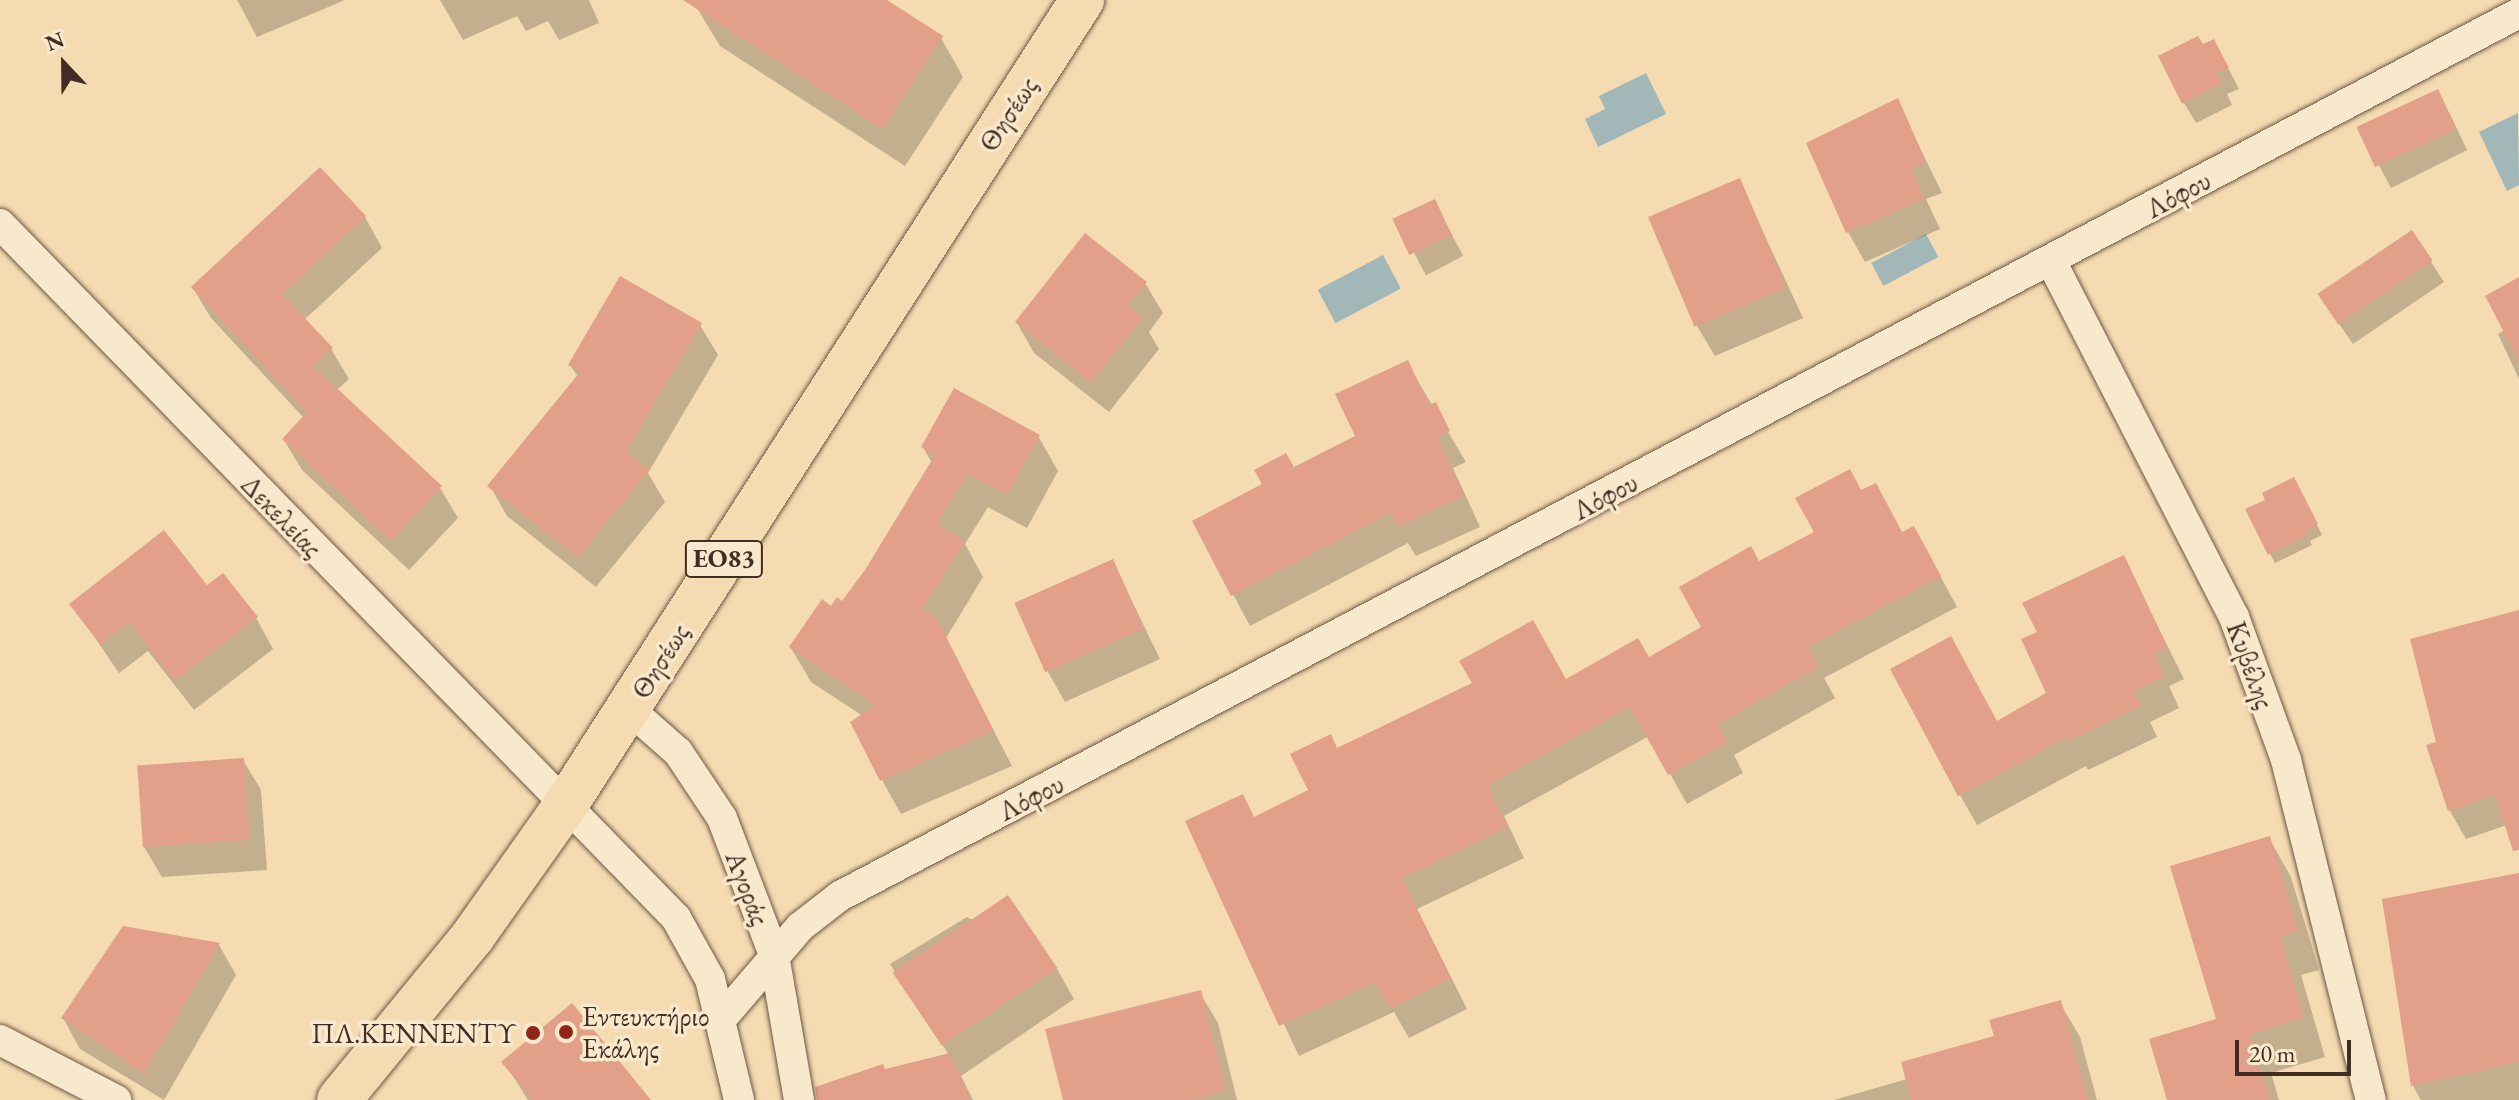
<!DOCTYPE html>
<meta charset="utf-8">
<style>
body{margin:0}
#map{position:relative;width:2519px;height:1100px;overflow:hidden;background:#f4dbb1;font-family:"EB Garamond",serif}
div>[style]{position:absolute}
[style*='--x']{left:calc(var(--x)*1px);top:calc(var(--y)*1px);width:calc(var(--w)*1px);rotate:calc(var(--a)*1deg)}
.water>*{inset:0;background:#a2b8b8;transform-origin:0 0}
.shadow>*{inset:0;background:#0003;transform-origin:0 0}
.building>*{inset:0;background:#e29f89;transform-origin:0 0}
.roads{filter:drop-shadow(0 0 2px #6e5846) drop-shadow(0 0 2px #6e5846)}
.street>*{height:30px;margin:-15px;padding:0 15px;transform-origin:15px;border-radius:15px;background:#f8e8cc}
.primary>*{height:44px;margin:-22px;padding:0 22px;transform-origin:22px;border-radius:22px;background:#f4dbb1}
.dots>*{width:22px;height:22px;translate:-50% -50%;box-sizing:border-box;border:4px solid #f8e8cc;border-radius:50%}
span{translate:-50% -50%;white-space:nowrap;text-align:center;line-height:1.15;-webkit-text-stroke:7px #f8e8cc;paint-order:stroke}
.shield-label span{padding:2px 6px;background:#f8e8cc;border:2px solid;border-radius:6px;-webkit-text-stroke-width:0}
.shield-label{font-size:26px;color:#422c23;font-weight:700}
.street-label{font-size:28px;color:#422c23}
.poi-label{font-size:28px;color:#422c23}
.left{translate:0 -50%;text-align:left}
.right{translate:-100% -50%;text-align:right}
.north{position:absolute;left:24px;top:24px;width:80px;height:80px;-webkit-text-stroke:6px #f8e8cc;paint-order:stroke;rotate:338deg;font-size:22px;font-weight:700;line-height:32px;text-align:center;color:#422c23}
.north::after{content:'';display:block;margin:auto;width:28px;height:36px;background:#422c23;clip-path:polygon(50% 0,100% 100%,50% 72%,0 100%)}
.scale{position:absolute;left:2235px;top:1040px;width:116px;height:36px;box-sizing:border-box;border:4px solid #422c23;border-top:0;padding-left:10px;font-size:24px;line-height:28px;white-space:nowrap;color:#422c23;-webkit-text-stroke:6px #f8e8cc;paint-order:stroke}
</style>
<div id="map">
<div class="water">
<div style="clip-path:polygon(1646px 73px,1666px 114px,1598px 147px,1585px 119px,1605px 109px,1599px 96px)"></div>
<div style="clip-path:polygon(2518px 113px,2519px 185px,2507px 191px,2479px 132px)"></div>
<div style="left:1926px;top:234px;width:26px;height:62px;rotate:62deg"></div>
<div style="left:1383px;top:255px;width:38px;height:74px;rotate:62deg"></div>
</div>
<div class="shadow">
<div style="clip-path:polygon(237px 0,345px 0,257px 37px)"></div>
<div style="clip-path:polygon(589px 0,599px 23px,559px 40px,548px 21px,526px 31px,517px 16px,463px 40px,440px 0)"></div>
<div style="clip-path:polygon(702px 0,883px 0,941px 38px,963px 77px,905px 166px,720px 46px,697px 8px)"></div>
<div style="clip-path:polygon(2202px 47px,2225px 62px,2239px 89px,2227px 94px,2232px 105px,2196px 123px,2184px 103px)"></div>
<div style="clip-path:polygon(1897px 101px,1942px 193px,1926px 199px,1940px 229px,1865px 262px,1848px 232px)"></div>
<div style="clip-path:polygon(2449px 112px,2467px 150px,2391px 188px,2360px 129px)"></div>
<div style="clip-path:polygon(320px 169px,365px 217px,382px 248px,304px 320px,331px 349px,349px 379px,336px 391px,440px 488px,458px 518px,409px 570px,302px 470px,284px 440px,304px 418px,211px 318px,193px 288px)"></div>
<div style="clip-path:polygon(1739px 180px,1803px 318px,1715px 356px,1697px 326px)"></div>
<div style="left:1434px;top:201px;width:62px;height:42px;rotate:62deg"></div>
<div style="clip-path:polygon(2412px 233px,2444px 282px,2353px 344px,2333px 315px)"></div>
<div style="clip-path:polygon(2519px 279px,2519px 379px,2498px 334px,2505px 330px)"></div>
<div style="clip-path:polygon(1145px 283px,1163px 313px,1149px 332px,1159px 349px,1109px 412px,1034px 353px,1017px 323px)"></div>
<div style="clip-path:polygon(700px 325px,718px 355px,648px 473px,665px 502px,596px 587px,507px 516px,490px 486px,578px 377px,570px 365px)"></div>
<div style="clip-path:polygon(1407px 363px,1466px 462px,1453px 468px,1480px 527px,1416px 556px,1408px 543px,1250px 626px,1194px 521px,1357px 437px)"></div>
<div style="clip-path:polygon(1038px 436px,1058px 471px,1027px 528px,988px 507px,965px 544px,983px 577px,946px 638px,1012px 766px,901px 814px,882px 780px,863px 716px,811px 682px,791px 648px,843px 604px,867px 571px,932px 463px,923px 447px)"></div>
<div style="clip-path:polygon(2299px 489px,2322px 535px,2310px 541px,2312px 545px,2275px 563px,2270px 554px)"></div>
<div style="clip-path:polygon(1861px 492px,1931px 559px,1957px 607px,1824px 678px,1835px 698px,1734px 755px,1743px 773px,1687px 804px,1649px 736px,1504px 816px,1524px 858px,1417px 909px,1467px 1009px,1409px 1038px,1394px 1012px,1299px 1056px,1188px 822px,1242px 797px,1255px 819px,1311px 791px,1337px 750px,1649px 660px,1704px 628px,1759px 563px,1816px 533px)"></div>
<div style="clip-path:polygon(2123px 557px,2184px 679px,2169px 686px,2179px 708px,2150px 722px,2157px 737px,2088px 770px,2086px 766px,1977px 825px,1960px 795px,1997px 723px,2049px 694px,2039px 633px)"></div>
<div style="clip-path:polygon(1113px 562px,1160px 659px,1065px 702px,1048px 672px)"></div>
<div style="clip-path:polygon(207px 588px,256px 618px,273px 649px,194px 710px,148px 651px,119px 673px,72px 604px)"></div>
<div style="clip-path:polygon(2519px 613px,2519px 836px,2510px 824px,2466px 839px,2450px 811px,2428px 746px,2439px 743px)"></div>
<div style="clip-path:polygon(243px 760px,261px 790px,267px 870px,162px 877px,144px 847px)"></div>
<div style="clip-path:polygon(2269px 838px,2291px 877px,2319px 970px,2301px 975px,2325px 1057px,2271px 1073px,2279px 1100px,2169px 1100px,2219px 1020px)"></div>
<div style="clip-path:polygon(2519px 875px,2519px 1100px,2421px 1100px,2413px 1086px,2385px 901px)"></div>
<div style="clip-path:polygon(967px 917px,1057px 969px,1074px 999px,961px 1076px,973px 1100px,858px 1100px,885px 1071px,949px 1055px,890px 964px)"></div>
<div style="clip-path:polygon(124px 928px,219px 945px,236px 975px,164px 1100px,80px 1049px,63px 1018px)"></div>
<div style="clip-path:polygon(1200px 993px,1218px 1023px,1237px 1100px,1065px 1100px)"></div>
<div style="clip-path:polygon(2060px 1003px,2080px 1037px,2097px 1100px,1834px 1100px,1907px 1079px)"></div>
<div style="clip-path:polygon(504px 1062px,648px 1100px,528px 1100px)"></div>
</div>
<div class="building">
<div style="clip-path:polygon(683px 0,887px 0,943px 36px,882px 129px)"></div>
<div style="clip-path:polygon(2198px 36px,2203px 44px,2214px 39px,2229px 68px,2217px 73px,2222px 83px,2182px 104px,2158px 56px)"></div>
<div style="left:2438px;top:89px;width:44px;height:90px;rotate:65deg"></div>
<div style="clip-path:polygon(1898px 98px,1926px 162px,1911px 169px,1924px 199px,1846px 233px,1806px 143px)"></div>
<div style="clip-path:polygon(320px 167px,366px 216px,282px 294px,333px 348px,313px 366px,442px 486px,391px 541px,282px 439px,307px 412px,191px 287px)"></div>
<div style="left:1740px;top:178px;width:119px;height:100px;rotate:67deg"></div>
<div style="left:1435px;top:199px;width:40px;height:47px;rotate:65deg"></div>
<div style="left:2412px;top:230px;width:37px;height:114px;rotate:56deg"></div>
<div style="clip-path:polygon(1085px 233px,1147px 282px,1128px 306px,1143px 317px,1091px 383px,1015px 322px)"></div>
<div style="clip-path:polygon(620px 276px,702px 323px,626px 452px,649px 470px,578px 558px,487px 486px,580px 372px,568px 365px)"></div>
<div style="clip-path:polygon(2519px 277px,2519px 361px,2485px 296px)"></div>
<div style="clip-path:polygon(1408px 360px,1429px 405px,1436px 402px,1450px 431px,1437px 437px,1464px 496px,1397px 527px,1390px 513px,1231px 596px,1192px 521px,1262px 484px,1254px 470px,1286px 453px,1294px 467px,1355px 436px,1335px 394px)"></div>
<div style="clip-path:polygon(954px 388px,1040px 435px,1007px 495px,968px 474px,937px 524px,965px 541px,923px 609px,936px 617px,994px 731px,880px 781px,850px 722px,876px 705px,789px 647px,822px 599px,831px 606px,837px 597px,842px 601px,865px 570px,935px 455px,921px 447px)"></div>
<div style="clip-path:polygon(1850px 469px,1861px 490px,1876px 483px,1902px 532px,1914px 526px,1941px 576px,1808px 647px,1819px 667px,1718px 724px,1728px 742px,1668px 775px,1630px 707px,1488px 785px,1508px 827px,1402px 878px,1451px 978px,1390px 1009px,1376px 982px,1279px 1026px,1185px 821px,1243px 794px,1254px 817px,1308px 790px,1290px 754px,1331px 734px,1337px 748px,1472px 683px,1459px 661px,1533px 620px,1566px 679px,1638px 638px,1649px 657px,1701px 627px,1679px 587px,1751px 546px,1759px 561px,1814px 532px,1795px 498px)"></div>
<div style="clip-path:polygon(2294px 477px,2318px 524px,2306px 530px,2308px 535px,2268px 555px,2245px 509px,2265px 500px,2262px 493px)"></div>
<div style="clip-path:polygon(164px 530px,207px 585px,223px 573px,258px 617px,175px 681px,129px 622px,100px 644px,69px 604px)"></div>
<div style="clip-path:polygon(2124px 555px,2168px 648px,2154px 655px,2164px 677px,2134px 691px,2141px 706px,2069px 741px,2067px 737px,1958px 796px,1890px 669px,1951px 636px,1997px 721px,2046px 693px,2021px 639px,2037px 632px,2022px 603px)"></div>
<div style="left:1113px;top:559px;width:76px;height:108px;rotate:66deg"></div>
<div style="clip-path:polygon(2519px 610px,2519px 850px,2513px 851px,2495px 795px,2448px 811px,2426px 745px,2436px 742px,2410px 639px)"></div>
<div style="left:244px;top:758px;width:82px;height:107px;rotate:86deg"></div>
<div style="clip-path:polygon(2270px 836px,2298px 931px,2280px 937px,2304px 1018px,2250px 1034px,2270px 1100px,2167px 1100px,2149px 1039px,2216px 1019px,2170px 866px)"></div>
<div style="clip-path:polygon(2519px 873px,2519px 1062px,2411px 1086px,2382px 899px)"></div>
<div style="left:1008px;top:895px;width:88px;height:139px;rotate:56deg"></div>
<div style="clip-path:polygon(123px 926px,220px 943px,144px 1074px,61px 1018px)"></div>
<div style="clip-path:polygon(1201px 990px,1226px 1091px,1188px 1100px,1063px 1100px,1045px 1029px)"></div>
<div style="clip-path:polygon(2061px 1000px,2088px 1100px,1911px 1100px,1901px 1062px,1994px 1036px,1989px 1020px)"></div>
<div style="clip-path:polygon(572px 1003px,651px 1100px,533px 1100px,501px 1062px)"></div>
<div style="clip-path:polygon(950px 1053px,970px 1100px,817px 1100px,815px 1087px,883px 1064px,885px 1069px)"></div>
</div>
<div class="roads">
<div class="street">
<div style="--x:0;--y:224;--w:969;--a:45.75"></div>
<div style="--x:676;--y:918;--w:70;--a:60.9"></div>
<div style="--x:710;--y:979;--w:124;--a:76.5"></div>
<div style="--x:2051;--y:261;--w:400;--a:62.8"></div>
<div style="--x:2234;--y:617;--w:152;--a:70"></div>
<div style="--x:2286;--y:760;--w:350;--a:76"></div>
<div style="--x:629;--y:709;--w:65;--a:41.3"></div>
<div style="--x:678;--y:752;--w:79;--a:56.3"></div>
<div style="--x:722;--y:818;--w:147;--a:69.2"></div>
<div style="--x:774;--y:955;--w:147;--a:80.2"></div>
<div style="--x:722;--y:1018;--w:120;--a:-49.4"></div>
<div style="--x:800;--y:927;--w:51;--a:-37.8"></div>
<div style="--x:840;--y:896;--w:1897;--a:-27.74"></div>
<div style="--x:0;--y:1040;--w:131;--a:27.3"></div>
</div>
<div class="primary">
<div style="--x:339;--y:1100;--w:212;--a:-50.7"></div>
<div style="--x:473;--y:936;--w:159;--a:-54.7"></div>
<div style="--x:565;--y:806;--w:958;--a:-57.32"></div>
</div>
</div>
<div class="dots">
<div style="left:566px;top:1032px;background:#8f2418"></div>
<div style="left:533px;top:1033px;background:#8f2418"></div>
</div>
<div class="shield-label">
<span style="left:724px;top:559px">ΕΟ83</span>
</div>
<div class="street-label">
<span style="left:1008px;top:114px;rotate:-57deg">Θησέως</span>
<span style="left:2178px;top:194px;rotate:-28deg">Λόφου</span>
<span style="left:1605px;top:496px;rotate:-28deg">Λόφου</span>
<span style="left:282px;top:516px;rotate:46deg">Δεκελείας</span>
<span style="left:660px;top:661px;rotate:-58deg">Θησέως</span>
<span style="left:2251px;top:665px;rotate:70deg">Κυβέλης</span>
<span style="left:1031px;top:797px;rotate:-27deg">Λόφου</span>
<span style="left:748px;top:888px;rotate:69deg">Αγοράς</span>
</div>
<div class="poi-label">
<span class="left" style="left:582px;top:1032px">Εντευκτήριο<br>Εκάλης</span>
<span class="right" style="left:517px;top:1033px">ΠΛ.ΚΕΝΝΕΝΤΥ</span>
</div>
<div class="north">N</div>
<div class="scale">20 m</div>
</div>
